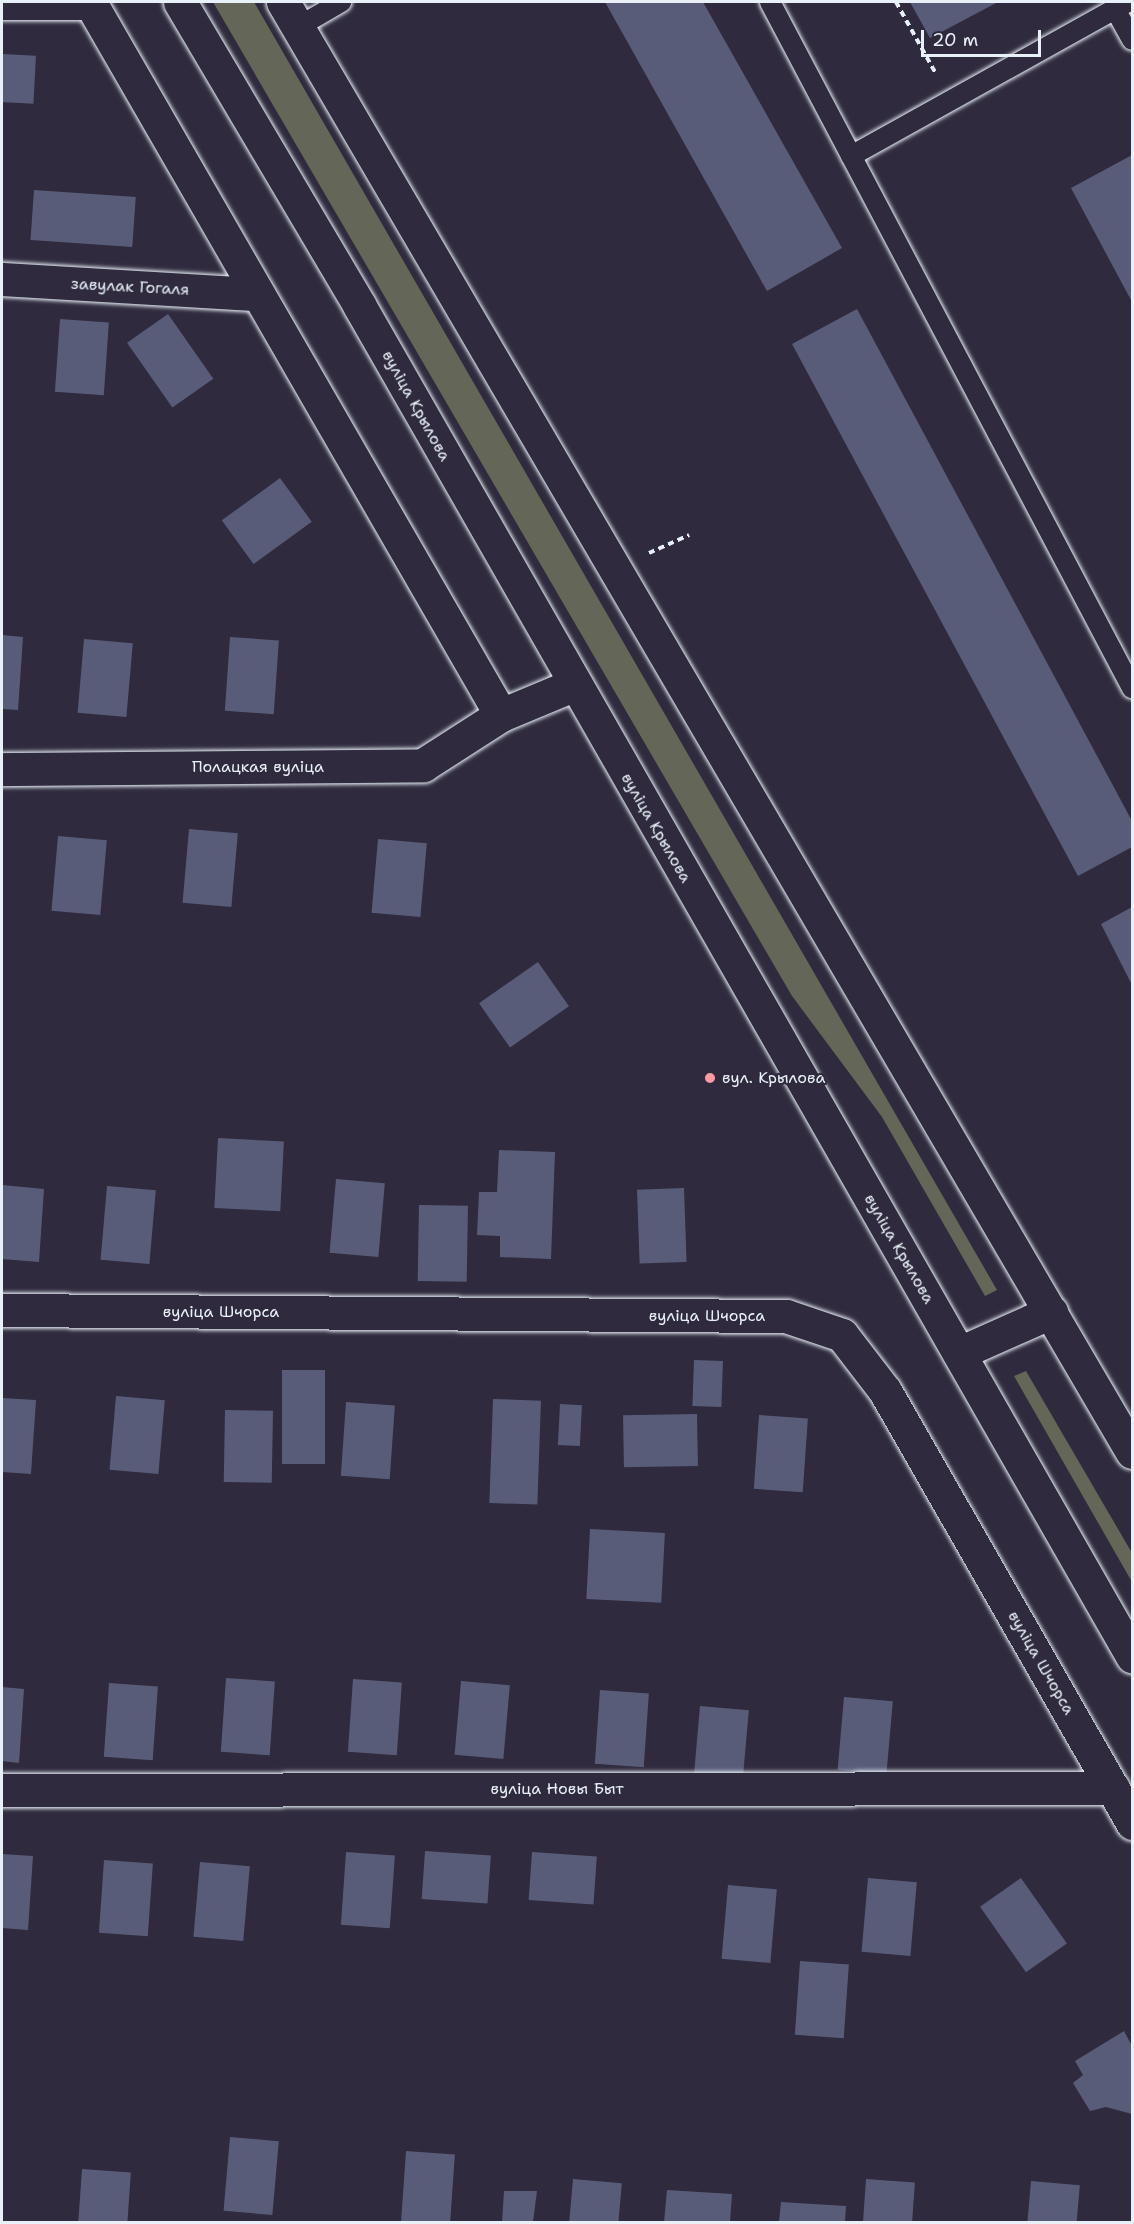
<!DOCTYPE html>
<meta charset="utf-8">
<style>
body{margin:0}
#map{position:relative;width:1134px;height:2224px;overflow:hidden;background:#2f2a3d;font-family:"Shantell Sans",sans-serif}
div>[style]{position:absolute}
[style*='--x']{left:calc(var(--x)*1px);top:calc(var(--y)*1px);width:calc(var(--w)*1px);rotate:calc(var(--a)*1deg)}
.green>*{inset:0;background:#646657}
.building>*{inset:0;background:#595c79;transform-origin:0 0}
.path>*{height:4px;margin-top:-2px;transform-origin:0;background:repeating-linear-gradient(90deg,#e8f1f8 0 6px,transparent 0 10.5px)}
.roads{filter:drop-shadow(0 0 2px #e8f1f8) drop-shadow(0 0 2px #e8f1f8)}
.lane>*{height:20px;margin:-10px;padding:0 10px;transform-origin:10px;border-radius:10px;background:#2f2a3d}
.street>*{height:33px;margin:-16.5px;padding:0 16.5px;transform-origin:16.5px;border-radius:16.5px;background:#2f2a3d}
.secondary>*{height:33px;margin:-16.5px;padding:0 16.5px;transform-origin:16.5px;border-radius:16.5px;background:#2f2a3d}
.dots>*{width:16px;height:16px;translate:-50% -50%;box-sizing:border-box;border:3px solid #2f2a3d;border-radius:50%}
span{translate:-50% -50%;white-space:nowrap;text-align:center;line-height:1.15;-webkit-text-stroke:4.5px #2f2a3d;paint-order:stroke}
.street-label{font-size:16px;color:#e8f1f8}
.poi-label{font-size:16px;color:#e8f1f8}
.left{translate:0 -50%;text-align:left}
.frame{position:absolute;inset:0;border:3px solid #e8f1f8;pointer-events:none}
.scale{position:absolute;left:921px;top:30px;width:120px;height:27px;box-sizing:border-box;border:3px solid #e8f1f8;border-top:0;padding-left:8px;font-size:18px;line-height:21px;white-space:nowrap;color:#e8f1f8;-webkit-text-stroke:4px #2f2a3d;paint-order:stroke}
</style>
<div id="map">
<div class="green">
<div style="clip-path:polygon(213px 2px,254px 2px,997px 1290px,985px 1296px,882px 1117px,792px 996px)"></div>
<div style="clip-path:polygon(1026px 1371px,1132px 1553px,1132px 1582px,1014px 1376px)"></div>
</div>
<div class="building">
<div style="clip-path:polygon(605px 2px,703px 2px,842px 248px,767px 291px)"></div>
<div style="clip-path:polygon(910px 2px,998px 2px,930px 38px)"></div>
<div style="left:2px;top:54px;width:34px;height:48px;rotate:3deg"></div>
<div style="clip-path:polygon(1132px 155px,1132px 302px,1071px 188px)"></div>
<div style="left:34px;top:190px;width:102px;height:50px;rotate:4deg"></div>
<div style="clip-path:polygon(857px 309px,1132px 821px,1132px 847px,1078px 876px,792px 344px)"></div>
<div style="left:168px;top:314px;width:79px;height:50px;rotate:55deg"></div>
<div style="left:60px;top:319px;width:49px;height:73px;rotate:4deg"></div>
<div style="left:280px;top:478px;width:54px;height:72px;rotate:54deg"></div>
<div style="clip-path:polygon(2px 635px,23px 637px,18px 710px,2px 709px)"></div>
<div style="left:230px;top:637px;width:49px;height:74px;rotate:4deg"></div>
<div style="left:84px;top:639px;width:49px;height:74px;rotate:5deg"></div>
<div style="left:189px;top:829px;width:49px;height:74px;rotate:5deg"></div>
<div style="left:58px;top:836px;width:49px;height:75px;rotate:5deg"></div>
<div style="left:378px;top:839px;width:49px;height:74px;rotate:5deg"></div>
<div style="clip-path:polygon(1132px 907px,1132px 985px,1101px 924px)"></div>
<div style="left:538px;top:962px;width:54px;height:72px;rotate:55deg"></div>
<div style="left:218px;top:1138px;width:66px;height:70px;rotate:3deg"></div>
<div style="clip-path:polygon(499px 1150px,555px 1152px,551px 1259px,500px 1257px,500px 1236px,477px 1235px,479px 1192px,497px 1192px)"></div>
<div style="left:336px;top:1179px;width:49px;height:74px;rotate:5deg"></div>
<div style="clip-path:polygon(2px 1185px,44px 1189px,39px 1262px,2px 1259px)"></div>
<div style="left:107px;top:1186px;width:49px;height:74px;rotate:5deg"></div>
<div style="left:684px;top:1188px;width:74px;height:47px;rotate:88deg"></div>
<div style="left:419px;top:1205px;width:49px;height:76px;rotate:1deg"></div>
<div style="left:694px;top:1360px;width:29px;height:46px;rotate:2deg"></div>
<div style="left:282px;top:1370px;width:43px;height:94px"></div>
<div style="left:116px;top:1396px;width:49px;height:74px;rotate:5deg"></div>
<div style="clip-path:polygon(2px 1398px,36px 1400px,31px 1474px,2px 1472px)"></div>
<div style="left:493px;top:1399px;width:48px;height:104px;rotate:2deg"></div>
<div style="left:346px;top:1402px;width:49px;height:74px;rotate:4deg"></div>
<div style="left:560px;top:1404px;width:22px;height:41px;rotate:3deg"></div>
<div style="left:225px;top:1410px;width:48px;height:72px;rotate:1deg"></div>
<div style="left:697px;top:1414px;width:52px;height:74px;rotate:89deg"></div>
<div style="left:759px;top:1415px;width:49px;height:74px;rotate:4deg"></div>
<div style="left:590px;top:1529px;width:75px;height:70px;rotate:3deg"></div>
<div style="left:226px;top:1678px;width:49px;height:74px;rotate:4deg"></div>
<div style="left:353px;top:1679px;width:49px;height:73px;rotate:4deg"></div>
<div style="left:461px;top:1681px;width:49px;height:74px;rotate:5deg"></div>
<div style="left:109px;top:1683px;width:49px;height:74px;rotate:4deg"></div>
<div style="clip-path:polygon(2px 1687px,24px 1689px,19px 1763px,2px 1761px)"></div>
<div style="left:600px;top:1690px;width:49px;height:74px;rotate:4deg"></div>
<div style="left:844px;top:1697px;width:49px;height:73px;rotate:5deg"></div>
<div style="left:700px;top:1706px;width:49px;height:74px;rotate:5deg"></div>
<div style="left:425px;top:1851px;width:66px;height:48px;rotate:4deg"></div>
<div style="left:346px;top:1852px;width:49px;height:73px;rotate:4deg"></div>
<div style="left:532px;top:1852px;width:65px;height:48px;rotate:4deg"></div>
<div style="clip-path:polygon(2px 1854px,33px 1856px,28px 1930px,2px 1928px)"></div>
<div style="left:104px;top:1860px;width:49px;height:73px;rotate:4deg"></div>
<div style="left:200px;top:1862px;width:50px;height:75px;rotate:5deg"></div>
<div style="left:868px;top:1878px;width:49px;height:74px;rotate:5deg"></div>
<div style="left:1021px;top:1878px;width:80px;height:50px;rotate:55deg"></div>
<div style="left:728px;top:1885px;width:49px;height:74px;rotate:5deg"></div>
<div style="left:800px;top:1961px;width:49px;height:74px;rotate:4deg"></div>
<div style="clip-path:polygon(1124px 2031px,1132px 2046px,1132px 2114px,1106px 2107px,1090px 2111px,1073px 2083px,1083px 2075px,1075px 2061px)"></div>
<div style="left:230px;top:2137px;width:49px;height:74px;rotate:5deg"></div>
<div style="left:406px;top:2151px;width:49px;height:71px;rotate:4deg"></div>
<div style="left:82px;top:2169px;width:49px;height:53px;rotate:4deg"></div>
<div style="left:573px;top:2179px;width:49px;height:43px;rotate:5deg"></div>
<div style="left:866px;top:2179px;width:49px;height:43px;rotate:4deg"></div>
<div style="left:1031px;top:2181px;width:49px;height:41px;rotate:5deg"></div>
<div style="clip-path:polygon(667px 2190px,732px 2194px,730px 2222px,664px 2222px)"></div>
<div style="clip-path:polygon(504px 2191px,537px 2191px,533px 2222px,502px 2222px)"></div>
<div style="clip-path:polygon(781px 2202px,846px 2206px,845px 2222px,779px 2222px)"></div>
</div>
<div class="path">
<div style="--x:896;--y:2;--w:82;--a:60.9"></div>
<div style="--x:649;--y:553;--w:44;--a:-24.2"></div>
</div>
<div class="roads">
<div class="lane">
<div style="--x:770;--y:2;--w:776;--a:62.18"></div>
<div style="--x:1115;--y:9;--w:35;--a:61"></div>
<div style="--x:298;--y:27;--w:50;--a:-30.2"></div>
<div style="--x:851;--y:156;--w:317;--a:-29.1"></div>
</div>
<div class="street">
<div style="--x:90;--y:2;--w:823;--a:60.04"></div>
<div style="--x:2;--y:3;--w:89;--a:0"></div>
<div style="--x:2;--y:279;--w:256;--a:3.4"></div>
<div style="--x:2;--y:769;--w:421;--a:-0.5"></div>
<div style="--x:423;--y:765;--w:93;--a:-32.7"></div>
<div style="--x:501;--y:715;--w:78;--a:-22.6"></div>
<div style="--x:2;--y:1310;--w:784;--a:0.44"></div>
<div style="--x:786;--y:1316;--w:59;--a:18.7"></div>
<div style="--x:842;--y:1335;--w:71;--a:52.5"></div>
<div style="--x:885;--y:1391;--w:498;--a:60.2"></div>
<div style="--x:2;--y:1790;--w:1111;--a:-0.1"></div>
</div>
<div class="secondary">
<div style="--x:180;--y:2;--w:352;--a:59.4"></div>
<div style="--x:359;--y:305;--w:1557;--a:60.22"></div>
<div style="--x:283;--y:2;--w:1680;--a:59.65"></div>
<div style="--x:959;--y:1353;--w:101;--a:-24"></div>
</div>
</div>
<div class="dots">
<div style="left:710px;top:1078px;background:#ff9aa2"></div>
</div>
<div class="street-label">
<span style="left:130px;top:287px;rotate:3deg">завулак Гогаля</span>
<span style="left:416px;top:406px;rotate:61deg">вуліца Крылова</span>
<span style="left:258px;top:767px">Полацкая вуліца</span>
<span style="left:656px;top:828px;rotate:60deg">вуліца Крылова</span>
<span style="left:899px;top:1249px;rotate:60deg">вуліца Крылова</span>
<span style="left:221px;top:1312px">вуліца Шчорса</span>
<span style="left:707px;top:1316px">вуліца Шчорса</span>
<span style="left:1041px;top:1663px;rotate:60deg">вуліца Шчорса</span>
<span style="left:557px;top:1789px">вуліца Новы Быт</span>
</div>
<div class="poi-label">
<span class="left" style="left:722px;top:1078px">вул. Крылова</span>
</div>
<div class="frame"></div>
<div class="scale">20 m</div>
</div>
